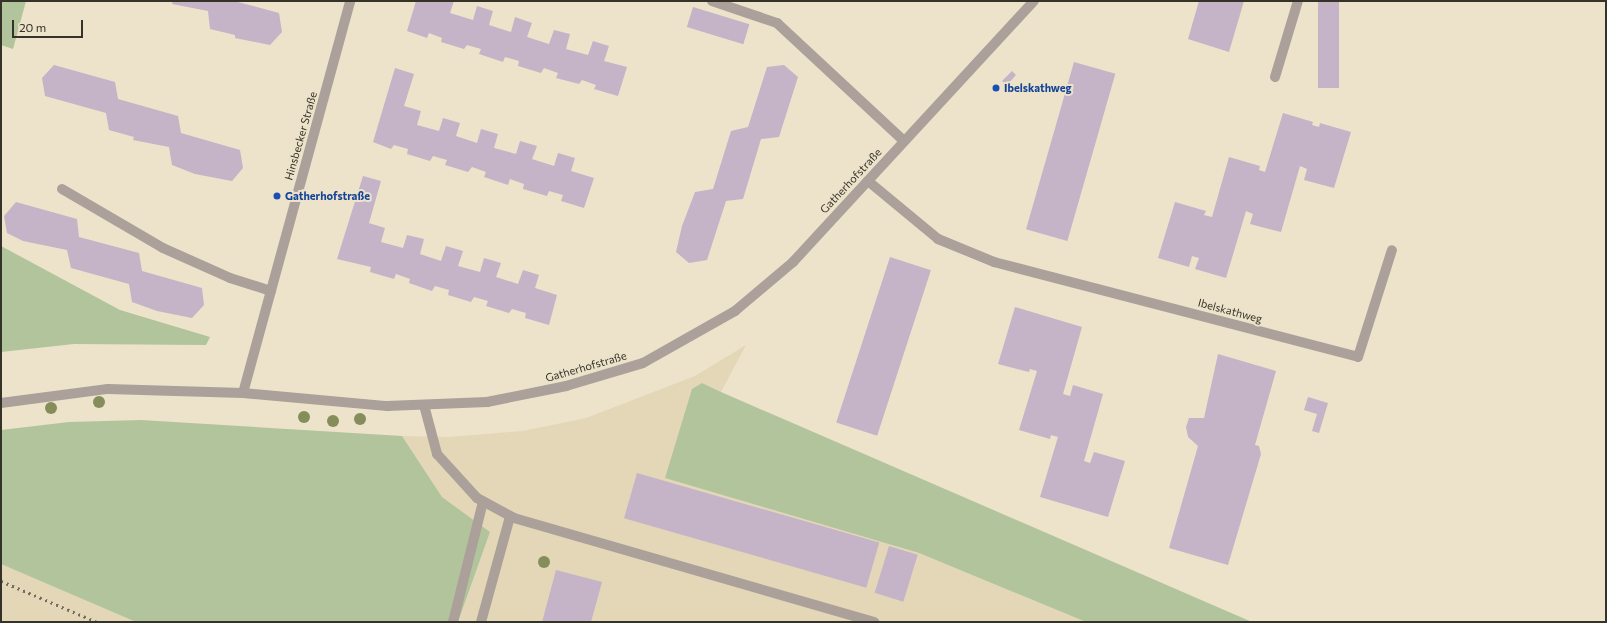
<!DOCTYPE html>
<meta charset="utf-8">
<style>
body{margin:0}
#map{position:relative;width:1607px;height:623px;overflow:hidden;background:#ece3ca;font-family:Commissioner,sans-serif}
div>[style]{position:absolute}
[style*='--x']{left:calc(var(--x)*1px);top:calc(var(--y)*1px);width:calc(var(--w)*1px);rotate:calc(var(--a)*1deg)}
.built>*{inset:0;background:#e3d7b7}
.green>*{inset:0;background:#b2c49b}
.building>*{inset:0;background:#c5b3c8;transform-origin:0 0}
.lane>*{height:10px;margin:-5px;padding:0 5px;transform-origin:5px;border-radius:5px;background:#aba09a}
.street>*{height:10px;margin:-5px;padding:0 5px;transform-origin:5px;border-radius:5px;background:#aba09a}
.rail>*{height:3px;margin-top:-1.5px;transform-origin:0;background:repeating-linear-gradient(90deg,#726d5e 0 2px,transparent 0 6px)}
.trees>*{width:12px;height:12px;margin:-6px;border-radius:50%;background:#858e5b}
.dots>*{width:11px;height:11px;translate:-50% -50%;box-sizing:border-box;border:2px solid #ece3ca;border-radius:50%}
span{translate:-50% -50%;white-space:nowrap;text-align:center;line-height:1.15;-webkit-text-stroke:4px #ece3ca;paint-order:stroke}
.transit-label{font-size:11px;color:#164399;font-weight:700}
.left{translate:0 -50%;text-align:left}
.street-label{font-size:11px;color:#353228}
.frame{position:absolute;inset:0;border:2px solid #353228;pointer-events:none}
.scale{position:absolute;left:12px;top:20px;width:71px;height:18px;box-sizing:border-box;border:2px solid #353228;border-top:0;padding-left:5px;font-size:12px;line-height:14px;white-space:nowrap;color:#353228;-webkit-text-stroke:3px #ece3ca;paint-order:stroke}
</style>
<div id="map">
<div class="built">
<div style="clip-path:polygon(746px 345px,721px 392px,702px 383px,666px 478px,919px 553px,1086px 622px,458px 622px,490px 532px,442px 497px,402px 436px,449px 437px,523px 431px,586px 418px,695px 376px)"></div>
<div style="clip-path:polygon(1px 564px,64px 591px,136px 622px,1px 622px)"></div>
</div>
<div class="green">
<div style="clip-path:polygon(1px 1px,26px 1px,13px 49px,1px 45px)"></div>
<div style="clip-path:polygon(1px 246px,120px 310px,210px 337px,206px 345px,74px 344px,1px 352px)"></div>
<div style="clip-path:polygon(702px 383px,721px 392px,1252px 622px,1086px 622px,919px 553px,665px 478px,692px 389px)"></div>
<div style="clip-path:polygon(141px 420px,402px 436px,442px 497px,490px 532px,458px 622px,136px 622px,1px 564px,1px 430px,69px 422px)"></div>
</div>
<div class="building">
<div style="clip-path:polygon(173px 1px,234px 1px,279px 13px,282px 32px,270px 45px,235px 38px,235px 35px,210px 29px,208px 11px,172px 4px)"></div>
<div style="clip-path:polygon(416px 1px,454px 1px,450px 13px,473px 20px,477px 6px,493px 11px,489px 25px,511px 32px,515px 17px,532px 23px,527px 37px,549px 44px,554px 30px,570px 34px,566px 49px,588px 55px,593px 41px,609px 46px,604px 61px,627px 67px,618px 96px,594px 89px,596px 85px,582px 80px,579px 84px,556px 78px,558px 73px,544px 68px,541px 73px,518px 66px,519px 61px,505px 57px,503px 62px,479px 54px,481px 49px,467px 45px,464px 49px,441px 42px,442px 38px,429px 33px,427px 38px,407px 31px)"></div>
<div style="clip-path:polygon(1199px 1px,1244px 1px,1229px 52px,1188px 39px)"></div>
<div style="left:1318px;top:1px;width:21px;height:87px"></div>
<div style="left:693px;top:7px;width:59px;height:21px;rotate:17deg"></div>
<div style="left:1074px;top:62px;width:43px;height:174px;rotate:16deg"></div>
<div style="clip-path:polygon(54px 65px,115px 82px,118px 99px,178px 116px,181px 133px,240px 150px,243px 168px,232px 181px,195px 174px,172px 165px,169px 147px,133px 140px,134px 137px,109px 130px,106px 113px,45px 96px,42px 78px)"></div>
<div style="clip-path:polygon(784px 65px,798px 77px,779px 137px,761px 139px,743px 199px,726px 201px,707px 260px,689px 263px,676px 252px,682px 226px,695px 192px,713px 189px,731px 131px,748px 127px,767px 67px)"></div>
<div style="clip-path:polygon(395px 68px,414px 74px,404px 106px,421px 111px,417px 125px,439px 131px,443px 118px,460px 123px,456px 136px,477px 143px,481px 129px,498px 134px,494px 148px,516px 154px,520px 141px,537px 146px,532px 159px,554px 166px,558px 153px,575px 158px,571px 171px,594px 178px,584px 208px,561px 201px,563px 195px,549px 191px,547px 196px,523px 189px,524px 184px,510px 179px,508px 185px,484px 177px,486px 172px,472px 167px,468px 172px,445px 165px,447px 160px,433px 156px,430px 161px,407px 154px,408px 149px,394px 145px,391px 149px,373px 142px)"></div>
<div style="clip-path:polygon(1012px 71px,1016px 75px,1007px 85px,1002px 81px)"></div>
<div style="clip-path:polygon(1283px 113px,1313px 122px,1312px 125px,1319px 127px,1320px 123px,1351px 132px,1334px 188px,1304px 180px,1307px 169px,1300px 166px,1281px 232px,1250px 224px,1253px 214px,1246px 211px,1226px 278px,1195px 269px,1199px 258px,1192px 256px,1189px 267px,1158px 258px,1175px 202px,1206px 211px,1204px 215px,1212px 217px,1229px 157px,1260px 166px,1259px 170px,1265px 172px)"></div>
<div style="clip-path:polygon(363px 176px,381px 181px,369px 223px,385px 228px,381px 242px,403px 248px,407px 235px,424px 239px,420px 254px,441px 261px,446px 246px,463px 251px,458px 266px,480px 272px,484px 258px,501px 263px,496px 277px,518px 284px,523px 270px,539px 275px,535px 288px,557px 295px,549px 325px,525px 318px,526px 313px,512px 309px,509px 313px,486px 306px,488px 301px,474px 297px,471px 302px,448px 295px,449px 290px,435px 286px,432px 291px,409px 283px,410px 279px,396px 274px,394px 279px,370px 272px,371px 267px,337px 259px)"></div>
<div style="clip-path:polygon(16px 202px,77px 219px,79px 237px,139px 253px,142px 271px,202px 288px,204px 305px,192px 318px,157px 311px,132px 302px,129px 284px,71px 268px,67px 250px,23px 241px,7px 233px,4px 216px)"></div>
<div style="left:890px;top:257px;width:43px;height:174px;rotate:18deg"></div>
<div style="clip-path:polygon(1015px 307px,1082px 327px,1063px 394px,1070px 396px,1073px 385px,1103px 394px,1084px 461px,1090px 463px,1094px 452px,1125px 461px,1108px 517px,1040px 497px,1058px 437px,1051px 435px,1050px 439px,1019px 430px,1037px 371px,1030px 369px,1029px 372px,998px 364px)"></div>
<div style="clip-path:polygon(1218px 354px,1276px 371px,1255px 445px,1259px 446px,1261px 454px,1228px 565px,1169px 548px,1198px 446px,1188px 437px,1186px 427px,1189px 418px,1204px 418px)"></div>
<div style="clip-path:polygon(1308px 397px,1328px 403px,1319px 433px,1312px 431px,1317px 414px,1304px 410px)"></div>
<div style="left:637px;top:473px;width:252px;height:47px;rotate:16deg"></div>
<div style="left:889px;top:546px;width:30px;height:49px;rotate:17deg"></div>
<div style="clip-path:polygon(556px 570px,602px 582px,591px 622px,542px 622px)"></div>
</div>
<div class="lane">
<div style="--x:712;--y:1;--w:69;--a:18.7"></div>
<div style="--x:777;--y:23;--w:173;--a:42.9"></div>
<div style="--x:1275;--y:77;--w:79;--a:-73.2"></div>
<div style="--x:62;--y:189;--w:117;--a:30.3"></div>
<div style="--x:163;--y:248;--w:73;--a:24.1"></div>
<div style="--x:230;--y:278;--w:43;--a:17.6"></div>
<div style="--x:424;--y:405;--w:51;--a:75.1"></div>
<div style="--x:437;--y:454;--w:59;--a:47.7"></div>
<div style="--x:477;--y:498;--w:42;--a:28.4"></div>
<div style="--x:514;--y:518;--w:375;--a:16.1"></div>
<div style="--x:453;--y:622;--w:124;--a:-76"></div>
<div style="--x:481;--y:622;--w:109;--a:-74.6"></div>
</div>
<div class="street">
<div style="--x:868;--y:181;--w:91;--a:39.6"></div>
<div style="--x:938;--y:239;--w:61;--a:22.3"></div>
<div style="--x:994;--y:262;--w:376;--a:14.6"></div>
<div style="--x:1358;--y:357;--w:112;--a:-72.4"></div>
<div style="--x:243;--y:393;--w:406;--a:-74.7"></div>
<div style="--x:1;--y:403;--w:108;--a:-7.5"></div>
<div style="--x:108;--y:389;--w:135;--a:1.7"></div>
<div style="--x:243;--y:393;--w:145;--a:5.2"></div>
<div style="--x:387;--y:406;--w:100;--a:-2.3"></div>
<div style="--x:487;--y:402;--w:81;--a:-11.4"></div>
<div style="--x:566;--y:386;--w:80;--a:-16.6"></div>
<div style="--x:643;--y:363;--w:106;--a:-29.5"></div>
<div style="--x:735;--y:311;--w:76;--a:-40.2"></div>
<div style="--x:793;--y:262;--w:355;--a:-47.3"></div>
</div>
<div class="rail">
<div style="--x:1;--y:581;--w:104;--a:23.1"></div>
</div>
<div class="trees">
<div style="left:99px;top:402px"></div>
<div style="left:51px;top:408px"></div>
<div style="left:304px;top:417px"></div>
<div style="left:360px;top:419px"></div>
<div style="left:333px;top:421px"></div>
<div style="left:544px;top:562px"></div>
</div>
<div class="dots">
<div style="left:996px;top:88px;background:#1a4fb4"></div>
<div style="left:277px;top:196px;background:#1a4fb4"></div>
</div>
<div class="transit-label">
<span class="left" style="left:1004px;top:88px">Ibelskathweg</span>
<span class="left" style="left:285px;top:196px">Gatherhofstraße</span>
</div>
<div class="street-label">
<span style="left:301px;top:136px;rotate:-74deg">Hinsbecker Straße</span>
<span style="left:851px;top:181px;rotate:-47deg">Gatherhofstraße</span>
<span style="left:1230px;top:311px;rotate:15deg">Ibelskathweg</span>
<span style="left:586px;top:367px;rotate:-16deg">Gatherhofstraße</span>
</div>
<div class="frame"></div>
<div class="scale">20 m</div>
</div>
